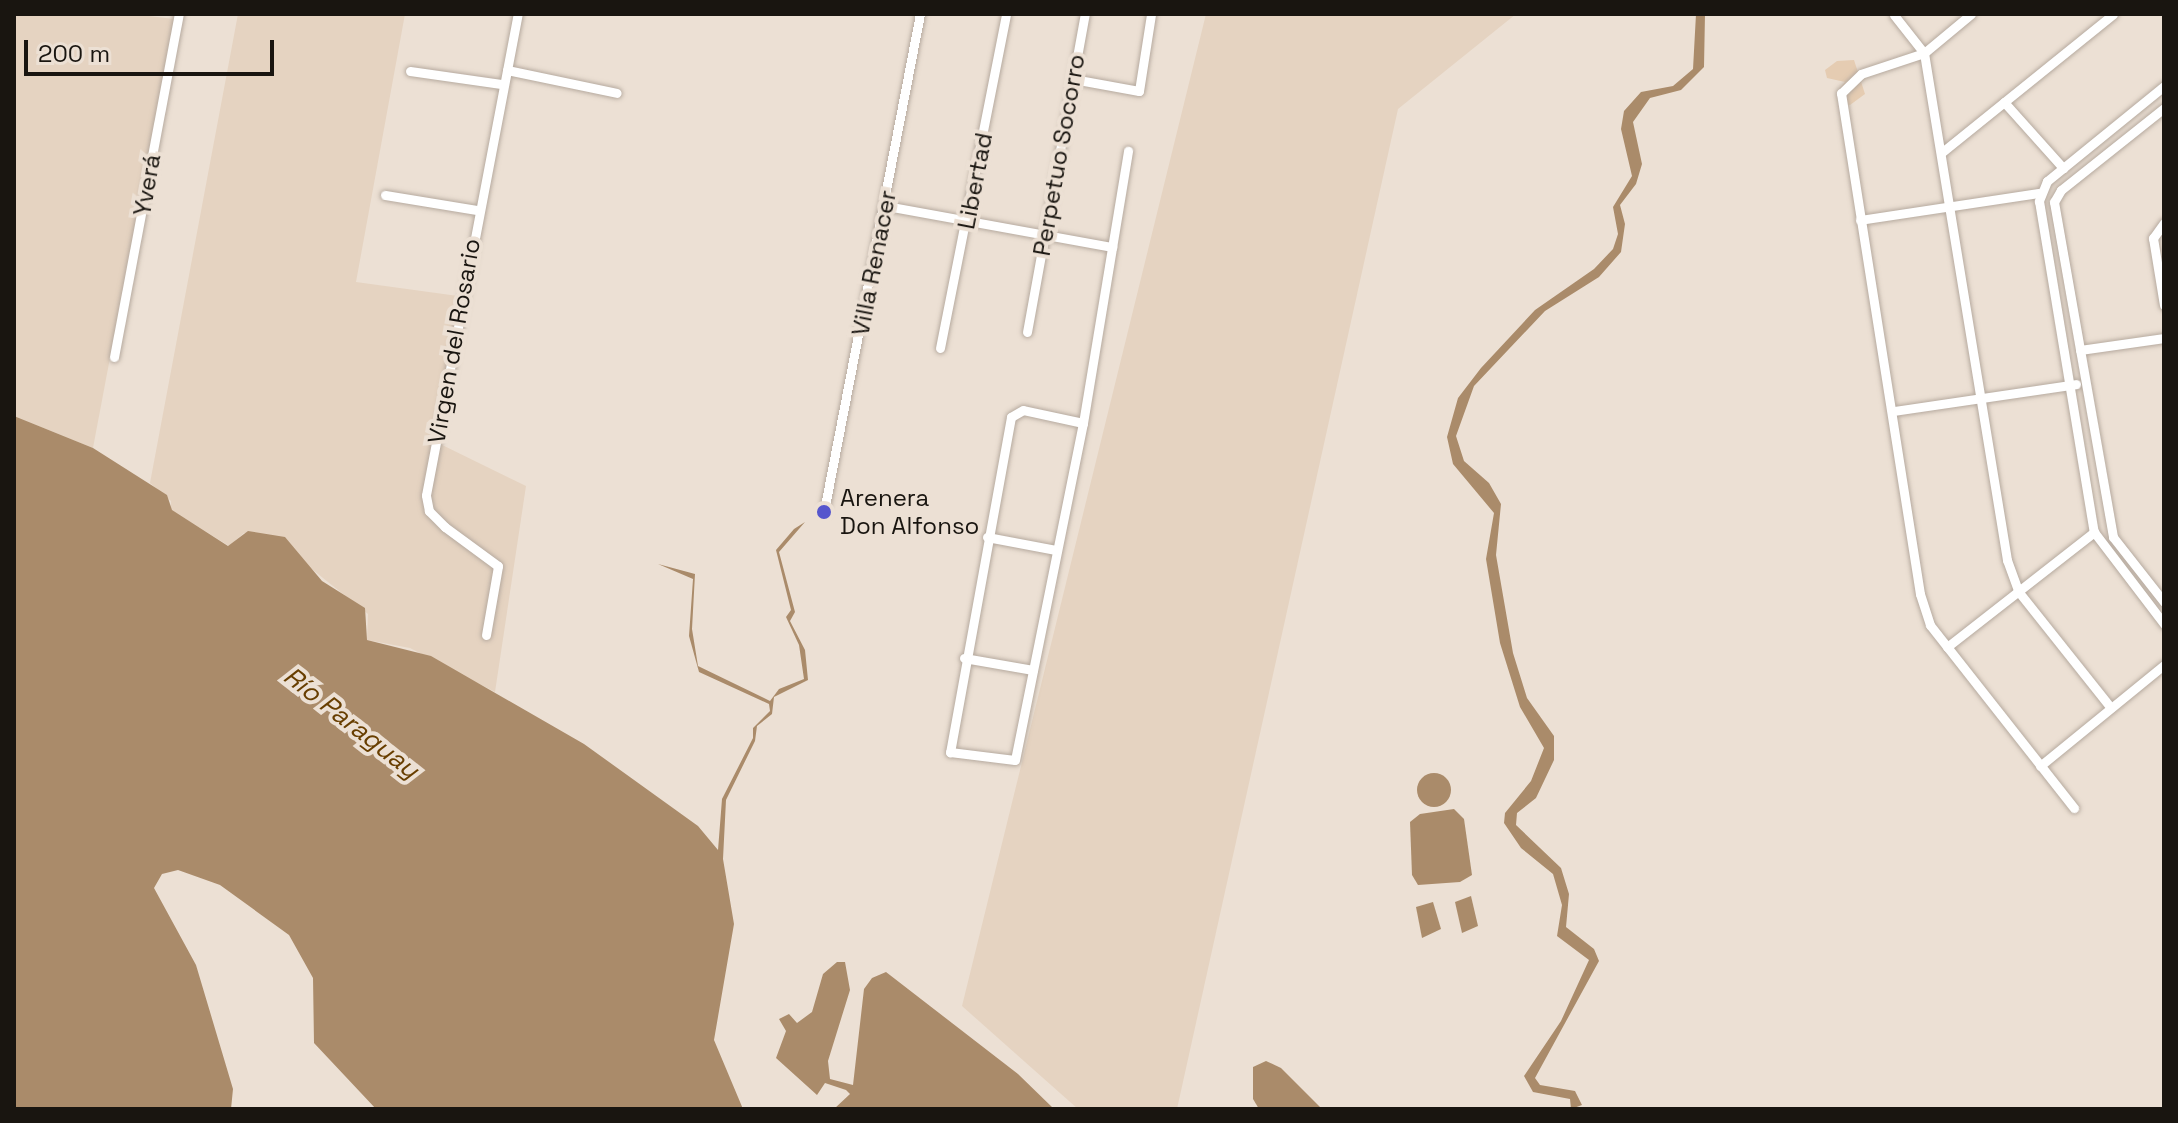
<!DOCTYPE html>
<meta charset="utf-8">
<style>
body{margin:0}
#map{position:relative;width:2178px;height:1123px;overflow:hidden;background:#ece0d4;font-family:"Space Grotesk",sans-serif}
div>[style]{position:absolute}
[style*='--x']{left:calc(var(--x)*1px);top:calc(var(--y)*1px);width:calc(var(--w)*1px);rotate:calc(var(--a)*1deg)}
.built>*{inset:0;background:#e5d3c1}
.green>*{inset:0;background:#e5ccb2}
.water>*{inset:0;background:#aa8b6a}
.round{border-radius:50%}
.roads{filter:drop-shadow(0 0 2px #b6aa9f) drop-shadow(0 0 2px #b6aa9f)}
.street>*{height:9px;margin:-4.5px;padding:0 4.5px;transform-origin:4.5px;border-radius:4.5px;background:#fff}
.dots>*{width:22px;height:22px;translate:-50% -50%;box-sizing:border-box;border:4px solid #ece0d4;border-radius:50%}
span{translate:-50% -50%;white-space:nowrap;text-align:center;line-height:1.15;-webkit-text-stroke:8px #ece0d4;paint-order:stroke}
.street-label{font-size:24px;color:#191510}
.poi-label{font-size:24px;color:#191510}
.left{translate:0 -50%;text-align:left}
.water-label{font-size:26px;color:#683e00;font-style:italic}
.frame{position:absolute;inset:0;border:16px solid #191510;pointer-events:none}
.scale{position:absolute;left:24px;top:40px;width:250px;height:36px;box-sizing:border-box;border:4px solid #191510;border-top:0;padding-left:10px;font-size:24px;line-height:28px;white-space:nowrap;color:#191510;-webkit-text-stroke:6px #ece0d4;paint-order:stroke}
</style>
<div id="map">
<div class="built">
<div style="clip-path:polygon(14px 14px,132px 14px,174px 19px,93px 448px,14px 416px)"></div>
<div style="clip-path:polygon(238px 14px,405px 14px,356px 282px,458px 296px,434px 441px,526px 486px,495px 692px,410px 648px,367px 640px,368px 614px,303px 562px,244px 533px,229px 546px,171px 510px,171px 501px,150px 483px)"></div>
<div style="clip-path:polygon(1206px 14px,1516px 14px,1398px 109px,1177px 1109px,1078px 1109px,962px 1006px)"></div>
</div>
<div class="green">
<div style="clip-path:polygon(1854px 60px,1865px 94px,1850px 105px,1839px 103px,1838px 91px,1845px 82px,1827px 78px,1825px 70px,1837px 61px)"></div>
</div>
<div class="water">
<div style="clip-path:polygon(1696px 14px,1705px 14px,1704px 67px,1681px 90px,1650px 98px,1633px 122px,1642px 164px,1636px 184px,1620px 205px,1625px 224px,1621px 252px,1599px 277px,1545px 311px,1474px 386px,1456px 436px,1464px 461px,1489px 483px,1501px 504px,1496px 555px,1513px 653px,1527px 698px,1554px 736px,1554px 760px,1536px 798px,1517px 813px,1516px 825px,1561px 868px,1569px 894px,1566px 927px,1594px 949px,1599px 961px,1535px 1078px,1540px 1085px,1575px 1091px,1582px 1105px,1571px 1109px,1570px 1099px,1533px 1092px,1524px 1076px,1561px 1021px,1589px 960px,1557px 936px,1562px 905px,1553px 874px,1521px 848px,1504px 823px,1505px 813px,1531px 781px,1544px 748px,1520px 707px,1500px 643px,1486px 559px,1494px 513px,1453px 464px,1447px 437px,1458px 398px,1481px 368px,1535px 310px,1594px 269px,1613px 249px,1618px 234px,1613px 207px,1632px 176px,1621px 129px,1624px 111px,1641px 92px,1673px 86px,1693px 69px)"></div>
<div style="clip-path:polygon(14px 416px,93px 448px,167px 495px,172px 510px,228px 546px,248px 531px,285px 537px,322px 581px,365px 608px,367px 640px,431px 656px,584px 744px,698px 826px,718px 850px,722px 799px,753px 738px,753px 728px,770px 711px,769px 704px,699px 672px,689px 636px,693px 579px,658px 564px,695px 574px,692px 629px,698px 666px,770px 701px,779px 689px,804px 679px,799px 645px,786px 617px,791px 610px,776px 550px,794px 529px,805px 522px,779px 552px,795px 612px,790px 621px,805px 650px,808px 680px,774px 697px,772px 714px,757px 726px,755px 741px,726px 800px,723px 859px,734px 924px,714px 1040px,743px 1109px,376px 1109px,314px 1043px,313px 978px,289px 935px,220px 885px,178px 870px,162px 874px,154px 888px,196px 965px,233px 1089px,231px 1109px,14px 1109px)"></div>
<div class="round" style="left:1417px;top:773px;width:34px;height:34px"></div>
<div style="clip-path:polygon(1454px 809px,1464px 819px,1472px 875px,1460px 882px,1418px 885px,1412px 875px,1410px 822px,1420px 814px)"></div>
<div style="clip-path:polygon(1471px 896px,1478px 926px,1462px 933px,1455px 902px)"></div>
<div style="clip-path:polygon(1433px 902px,1441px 929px,1422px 938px,1416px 907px)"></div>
<div style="clip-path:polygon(837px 962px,845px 962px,850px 990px,828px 1061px,830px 1079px,853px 1085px,864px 989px,872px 978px,886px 972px,1018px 1074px,1054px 1109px,834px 1109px,850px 1094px,846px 1090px,825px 1083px,817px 1095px,776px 1058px,786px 1031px,779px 1019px,789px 1014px,797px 1023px,812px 1012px,823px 974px)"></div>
<div style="clip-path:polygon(1266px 1061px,1281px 1068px,1322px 1109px,1259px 1109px,1253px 1099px,1253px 1067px)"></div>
</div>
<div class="roads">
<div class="street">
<div style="--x:1971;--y:14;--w:61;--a:140.3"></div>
<div style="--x:1924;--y:53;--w:514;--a:80.7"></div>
<div style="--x:2007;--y:560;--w:33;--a:70"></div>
<div style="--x:2018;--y:591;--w:149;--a:51.5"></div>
<div style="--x:1894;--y:15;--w:48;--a:51.7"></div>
<div style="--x:1924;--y:53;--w:66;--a:161.6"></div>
<div style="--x:1861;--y:74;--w:28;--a:136"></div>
<div style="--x:1841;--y:93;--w:507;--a:81.04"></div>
<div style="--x:1920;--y:594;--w:33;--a:72"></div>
<div style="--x:1930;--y:625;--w:233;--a:51.8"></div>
<div style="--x:507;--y:70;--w:112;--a:11.8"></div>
<div style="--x:410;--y:71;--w:92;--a:8.1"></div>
<div style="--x:1073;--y:79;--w:67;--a:10.3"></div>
<div style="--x:1139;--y:91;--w:78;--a:-81.1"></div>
<div style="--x:2164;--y:86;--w:151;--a:140.9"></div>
<div style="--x:2047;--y:181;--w:22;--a:112"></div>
<div style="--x:2039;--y:201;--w:336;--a:80.6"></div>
<div style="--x:2094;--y:532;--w:116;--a:52.7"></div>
<div style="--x:2004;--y:102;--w:89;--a:48.2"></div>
<div style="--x:2164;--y:108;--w:132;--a:141.5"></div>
<div style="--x:2061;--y:190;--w:14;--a:120"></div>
<div style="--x:2054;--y:202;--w:340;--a:80"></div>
<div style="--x:2113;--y:537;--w:83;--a:51.9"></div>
<div style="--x:1941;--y:153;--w:221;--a:-38.9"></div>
<div style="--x:385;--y:195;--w:93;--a:9.3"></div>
<div style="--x:886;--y:206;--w:230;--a:10.3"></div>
<div style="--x:1860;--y:220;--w:181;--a:-8.6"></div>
<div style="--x:2164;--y:223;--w:19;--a:126"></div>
<div style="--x:2153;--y:238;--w:68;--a:80.7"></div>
<div style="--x:1027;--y:332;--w:323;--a:-79.7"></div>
<div style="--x:940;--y:348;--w:340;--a:-78.8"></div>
<div style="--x:2080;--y:350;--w:85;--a:-8.1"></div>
<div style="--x:114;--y:357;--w:349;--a:-79.3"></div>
<div style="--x:1894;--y:411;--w:184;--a:-8.4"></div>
<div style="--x:1083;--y:423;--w:61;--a:-167.8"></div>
<div style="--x:1023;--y:410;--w:14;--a:150"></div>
<div style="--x:1011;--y:417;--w:341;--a:100.3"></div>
<div style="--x:950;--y:752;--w:65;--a:7"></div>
<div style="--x:1015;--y:760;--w:344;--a:-78.6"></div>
<div style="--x:1083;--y:423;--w:276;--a:-80.6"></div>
<div style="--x:824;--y:511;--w:506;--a:-79.07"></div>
<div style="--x:987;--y:537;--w:70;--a:10.7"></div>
<div style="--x:486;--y:635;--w:70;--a:-80.1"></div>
<div style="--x:498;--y:566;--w:66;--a:-143.7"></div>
<div style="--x:445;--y:527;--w:23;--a:-135"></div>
<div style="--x:429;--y:511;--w:16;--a:-101"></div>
<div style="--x:426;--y:495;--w:490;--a:-79.2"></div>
<div style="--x:1947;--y:647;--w:187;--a:-38"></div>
<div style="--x:964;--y:658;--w:70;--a:9.9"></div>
<div style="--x:2040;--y:766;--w:160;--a:-39.2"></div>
</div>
</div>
<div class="dots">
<div style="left:824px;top:512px;background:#5656cd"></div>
</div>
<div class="street-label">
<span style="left:1059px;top:155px;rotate:-80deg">Perpetuo Socorro</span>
<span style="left:975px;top:181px;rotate:-79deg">Libertad</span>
<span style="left:147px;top:185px;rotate:-80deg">Yverá</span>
<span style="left:874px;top:263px;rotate:-79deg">Villa Renacer</span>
<span style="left:454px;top:341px;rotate:-80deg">Virgen del Rosario</span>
</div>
<div class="poi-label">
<span class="left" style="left:840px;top:512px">Arenera<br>Don Alfonso</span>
</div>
<div class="water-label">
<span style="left:351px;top:723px;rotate:38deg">Río Paraguay</span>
</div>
<div class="frame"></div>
<div class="scale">200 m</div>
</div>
